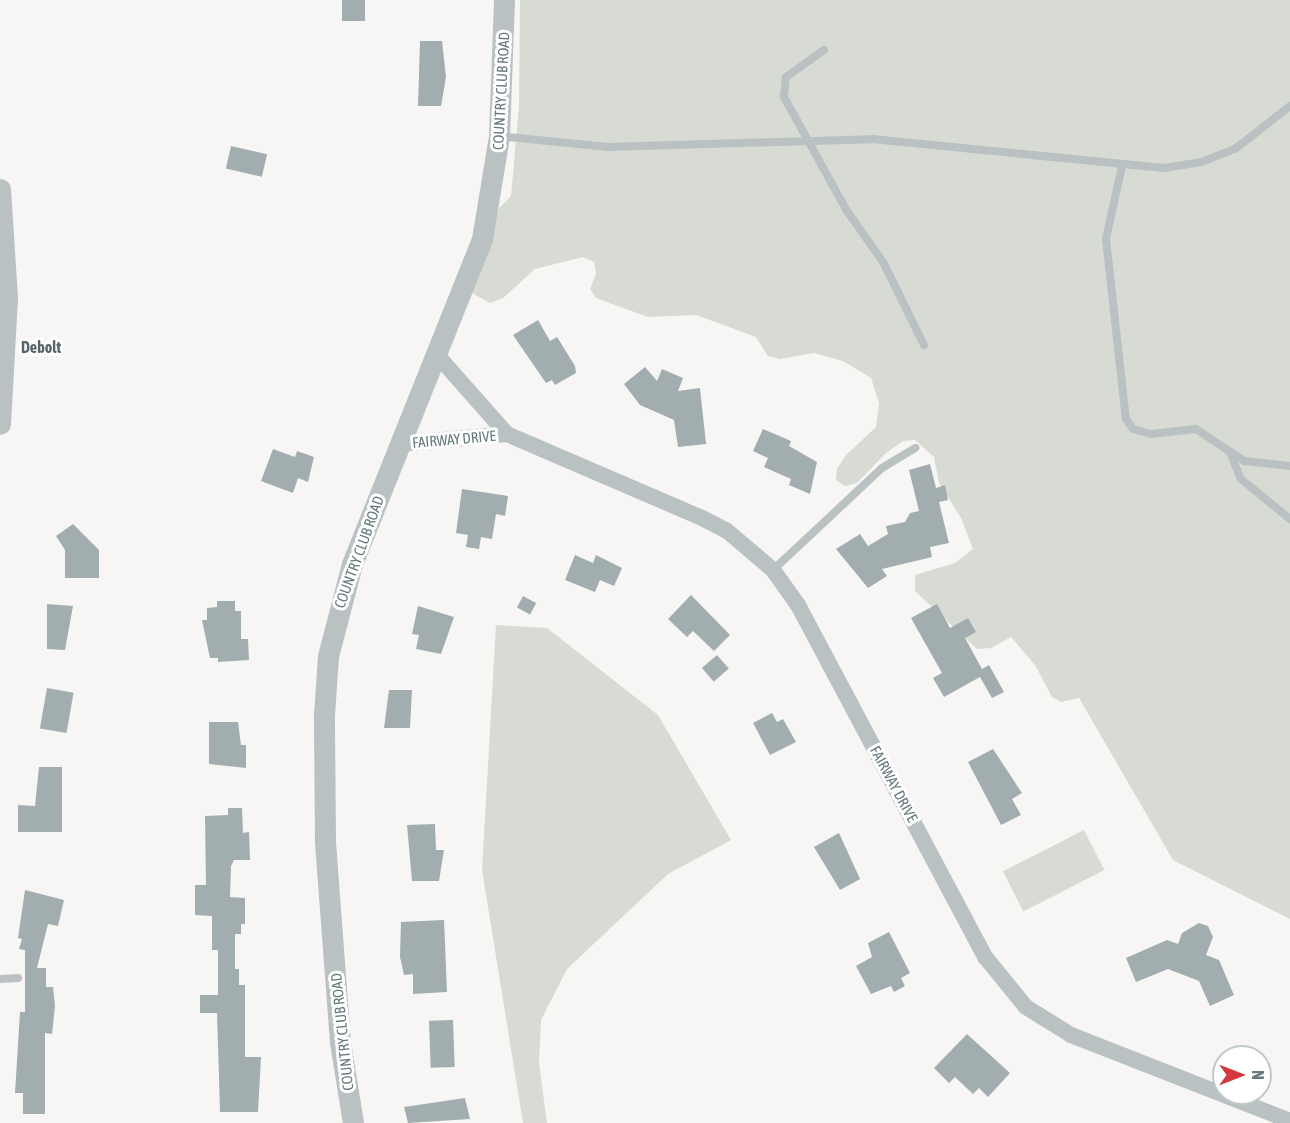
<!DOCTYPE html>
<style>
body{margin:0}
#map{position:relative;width:1290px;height:1123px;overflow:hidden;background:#f7f6f4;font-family:"Asap Condensed",sans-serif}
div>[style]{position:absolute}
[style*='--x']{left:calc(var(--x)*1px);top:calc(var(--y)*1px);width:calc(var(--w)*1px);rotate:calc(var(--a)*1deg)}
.green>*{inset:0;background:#d8dbd4;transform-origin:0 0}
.building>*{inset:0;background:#a2adaf;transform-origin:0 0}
.service>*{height:8px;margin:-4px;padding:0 4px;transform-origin:4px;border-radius:4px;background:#bac1c2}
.minor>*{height:16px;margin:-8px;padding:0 8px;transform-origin:8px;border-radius:8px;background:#bac1c2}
.tertiary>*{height:21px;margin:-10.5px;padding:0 10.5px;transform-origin:10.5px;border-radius:10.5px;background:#bac1c2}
span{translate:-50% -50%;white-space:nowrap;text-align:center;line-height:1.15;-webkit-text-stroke:6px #fff;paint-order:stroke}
.street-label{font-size:15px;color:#65797c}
.neighbourhood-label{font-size:16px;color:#566568;font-weight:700}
.north{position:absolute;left:1212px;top:1045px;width:60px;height:60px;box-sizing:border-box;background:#fff;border:2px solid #c1c9cb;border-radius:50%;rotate:90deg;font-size:16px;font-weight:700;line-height:24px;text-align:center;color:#65797c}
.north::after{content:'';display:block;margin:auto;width:21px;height:27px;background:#d23a3d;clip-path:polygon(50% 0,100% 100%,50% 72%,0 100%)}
</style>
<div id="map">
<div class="green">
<div style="clip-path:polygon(520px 0,1290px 0,1290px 919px,1173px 860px,1079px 698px,1061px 702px,1052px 697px,1035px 665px,1011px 637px,991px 648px,977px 649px,915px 591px,915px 575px,955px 563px,973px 549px,961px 518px,939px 483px,934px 457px,915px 440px,903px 441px,886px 453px,857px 483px,845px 486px,836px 480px,837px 469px,846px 455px,876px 427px,879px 403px,871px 378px,843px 361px,814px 353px,780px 359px,768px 356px,756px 337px,696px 315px,648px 317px,596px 298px,590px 289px,596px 274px,594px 262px,583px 257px,535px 269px,503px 298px,490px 303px,472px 293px,499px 208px,511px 196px,519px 106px)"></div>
<div style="clip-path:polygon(496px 625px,547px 628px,658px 715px,731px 840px,668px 874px,567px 969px,541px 1020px,539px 1063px,547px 1123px,523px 1123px,482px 870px)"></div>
<div style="left:1084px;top:830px;width:45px;height:91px;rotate:63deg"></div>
</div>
<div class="building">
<div style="left:342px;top:0;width:23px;height:21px"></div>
<div style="clip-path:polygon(420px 41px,442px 41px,446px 77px,441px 106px,418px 106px)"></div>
<div style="left:231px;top:146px;width:37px;height:23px;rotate:13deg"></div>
<div style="clip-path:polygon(538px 320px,550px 341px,557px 337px,575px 366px,576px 373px,555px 385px,552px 380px,546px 383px,513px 335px)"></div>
<div style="clip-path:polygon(645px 367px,657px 381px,662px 369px,683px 378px,678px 391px,700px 388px,706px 444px,678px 447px,674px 420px,640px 405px,624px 384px)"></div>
<div style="clip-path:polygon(763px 429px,791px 441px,789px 446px,817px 462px,810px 494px,789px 485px,791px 479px,764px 467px,768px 458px,753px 451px)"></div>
<div style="clip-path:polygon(273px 449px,295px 457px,297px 451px,314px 457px,308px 482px,298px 478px,293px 493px,261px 481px)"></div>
<div style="clip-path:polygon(930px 464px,936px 488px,945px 485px,948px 500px,939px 502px,949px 543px,930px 547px,932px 557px,882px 569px,887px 576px,868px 588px,836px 549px,860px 534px,868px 546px,888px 534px,886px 526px,905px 522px,910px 513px,919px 511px,909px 470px)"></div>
<div style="clip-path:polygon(462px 489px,508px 496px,505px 516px,496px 514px,492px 539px,481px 537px,479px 549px,466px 547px,468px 535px,456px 533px)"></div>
<div style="clip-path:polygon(73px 524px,99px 550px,99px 578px,65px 578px,65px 550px,56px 536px)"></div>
<div style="clip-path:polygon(575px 555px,593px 563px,596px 555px,622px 568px,614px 586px,600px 580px,595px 592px,565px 580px)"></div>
<div style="clip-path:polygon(691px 595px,730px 635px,714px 651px,693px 631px,687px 637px,668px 619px)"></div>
<div style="left:523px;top:596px;width:15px;height:13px;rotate:28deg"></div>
<div style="clip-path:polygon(217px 601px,235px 601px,235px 611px,241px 611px,241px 639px,248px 639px,249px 660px,218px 662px,218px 658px,210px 658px,202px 620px,207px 620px,207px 608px,217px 607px)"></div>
<div style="clip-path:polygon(47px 604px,73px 606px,65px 650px,47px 649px)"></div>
<div style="clip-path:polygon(937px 604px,950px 628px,968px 618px,976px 632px,965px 638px,982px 669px,989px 665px,1004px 692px,992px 698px,980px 677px,944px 697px,933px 678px,942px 673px,911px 618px)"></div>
<div style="clip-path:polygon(418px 606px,454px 617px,441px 654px,416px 649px,419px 635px,412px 634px)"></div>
<div style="left:717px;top:655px;width:18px;height:20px;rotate:49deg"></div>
<div style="left:47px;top:688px;width:27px;height:41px;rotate:10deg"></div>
<div style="clip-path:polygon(389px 690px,412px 690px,410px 728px,384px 728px)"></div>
<div style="clip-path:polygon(772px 713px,777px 722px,783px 719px,796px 742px,770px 755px,753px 723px)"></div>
<div style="clip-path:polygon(209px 722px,238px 722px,241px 745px,246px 745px,246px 768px,209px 764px)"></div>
<div style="clip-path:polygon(993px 749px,1022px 793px,1012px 799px,1021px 815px,1001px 825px,968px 762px)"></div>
<div style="clip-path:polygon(39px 767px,62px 767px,62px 832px,18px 832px,18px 805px,35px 806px)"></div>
<div style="clip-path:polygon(228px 808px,242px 808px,243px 833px,249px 832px,250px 860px,234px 860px,231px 866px,230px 897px,245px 898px,245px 924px,241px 924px,241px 934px,235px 934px,235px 969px,239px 969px,239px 985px,245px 985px,245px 1057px,261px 1057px,258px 1112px,220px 1112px,217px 1013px,200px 1013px,200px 995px,218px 995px,218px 950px,212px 950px,212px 916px,195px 915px,195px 885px,206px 885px,205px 816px,228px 815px)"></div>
<div style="clip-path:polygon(435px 824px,436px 850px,444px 850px,439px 881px,412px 881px,407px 825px)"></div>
<div style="clip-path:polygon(839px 833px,860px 879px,840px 890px,814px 847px)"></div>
<div style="clip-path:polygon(25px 890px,64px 900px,58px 926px,48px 924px,37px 968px,46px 968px,46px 987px,53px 987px,55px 1006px,52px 1034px,45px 1033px,45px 1114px,23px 1114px,23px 1093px,15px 1093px,20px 1012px,25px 1012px,25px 950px,19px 949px,22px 939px,18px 938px)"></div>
<div style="clip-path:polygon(444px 920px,447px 992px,413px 994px,413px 974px,404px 975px,400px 957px,401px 922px)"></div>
<div style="clip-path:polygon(1199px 923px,1208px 926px,1213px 937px,1206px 955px,1219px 960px,1234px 995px,1210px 1006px,1199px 981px,1168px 969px,1136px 982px,1126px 958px,1167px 940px,1178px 944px,1182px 933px)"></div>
<div style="clip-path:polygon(889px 932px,910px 973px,901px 978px,905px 986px,894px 992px,891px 986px,871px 994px,856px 966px,872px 957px,868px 943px)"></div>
<div style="left:453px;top:1020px;width:47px;height:24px;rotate:88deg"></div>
<div style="clip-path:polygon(967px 1034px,1010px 1073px,988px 1097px,979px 1088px,973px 1094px,955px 1077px,949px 1083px,934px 1068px)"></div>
<div style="clip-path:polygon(465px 1098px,470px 1119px,408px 1123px,404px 1107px)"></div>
</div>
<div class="service">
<div style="--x:824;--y:50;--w:47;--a:144.6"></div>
<div style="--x:786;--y:77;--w:20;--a:96"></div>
<div style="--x:784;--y:97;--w:130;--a:61.1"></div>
<div style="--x:847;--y:211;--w:62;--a:54.8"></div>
<div style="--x:883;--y:262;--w:93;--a:63.7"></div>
<div style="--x:499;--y:136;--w:109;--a:5.8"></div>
<div style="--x:607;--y:147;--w:265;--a:-1.7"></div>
<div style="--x:872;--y:139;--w:293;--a:5.7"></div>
<div style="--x:1164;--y:168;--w:38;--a:-9"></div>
<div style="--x:1202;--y:162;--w:35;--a:-22"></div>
<div style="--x:1235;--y:149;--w:70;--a:-38"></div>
<div style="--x:1122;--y:166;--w:75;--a:102.4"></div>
<div style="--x:1106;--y:239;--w:181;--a:83.7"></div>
<div style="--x:1126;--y:419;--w:12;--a:55"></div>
<div style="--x:1133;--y:429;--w:19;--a:16"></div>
<div style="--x:1151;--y:434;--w:45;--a:-6.3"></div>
<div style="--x:1196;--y:429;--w:58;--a:33.7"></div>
<div style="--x:1244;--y:461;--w:46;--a:6.2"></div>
<div style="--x:1230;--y:452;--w:29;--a:68"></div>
<div style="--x:1241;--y:479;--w:63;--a:39.2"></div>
<div style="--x:773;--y:570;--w:149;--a:-43.1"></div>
<div style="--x:882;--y:468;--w:39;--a:-31"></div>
<div style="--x:0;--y:979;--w:18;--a:-3"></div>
</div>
<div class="minor">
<div style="--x:437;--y:355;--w:106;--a:48.5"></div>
<div style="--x:507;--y:434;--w:212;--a:23.3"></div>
<div style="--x:702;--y:518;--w:27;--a:27"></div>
<div style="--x:726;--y:530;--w:62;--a:40.4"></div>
<div style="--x:773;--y:570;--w:43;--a:54.5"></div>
<div style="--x:798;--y:605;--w:400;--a:62"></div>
<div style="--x:986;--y:958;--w:63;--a:50.8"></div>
<div style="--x:1026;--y:1007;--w:53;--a:31.9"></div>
<div style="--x:1071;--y:1035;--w:235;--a:21.4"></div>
<div style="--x:401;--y:444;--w:106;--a:-5.4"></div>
</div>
<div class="tertiary">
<div style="--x:0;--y:189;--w:109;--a:86.3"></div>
<div style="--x:7;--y:298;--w:126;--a:93.2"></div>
<div style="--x:353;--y:1123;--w:82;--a:-99.1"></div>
<div style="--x:340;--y:1042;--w:202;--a:-94.3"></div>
<div style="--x:325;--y:841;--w:126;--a:-90.5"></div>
<div style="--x:324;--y:715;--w:59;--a:-86.1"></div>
<div style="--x:328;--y:656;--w:95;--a:-75.4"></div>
<div style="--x:352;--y:564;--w:350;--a:-68.2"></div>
<div style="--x:482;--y:239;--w:104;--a:-80.6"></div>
<div style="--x:499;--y:136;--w:136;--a:-87.9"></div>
</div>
<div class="street-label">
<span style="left:501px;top:91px;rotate:-87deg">COUNTRY CLUB ROAD</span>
<span style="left:454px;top:439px;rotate:-5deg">FAIRWAY DRIVE</span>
<span style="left:359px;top:552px;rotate:-70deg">COUNTRY CLUB ROAD</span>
<span style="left:894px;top:784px;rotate:62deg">FAIRWAY DRIVE</span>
<span style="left:342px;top:1032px;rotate:-96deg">COUNTRY CLUB ROAD</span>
</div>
<div class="neighbourhood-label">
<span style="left:41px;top:347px">Debolt</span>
</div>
<div class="north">N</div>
</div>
